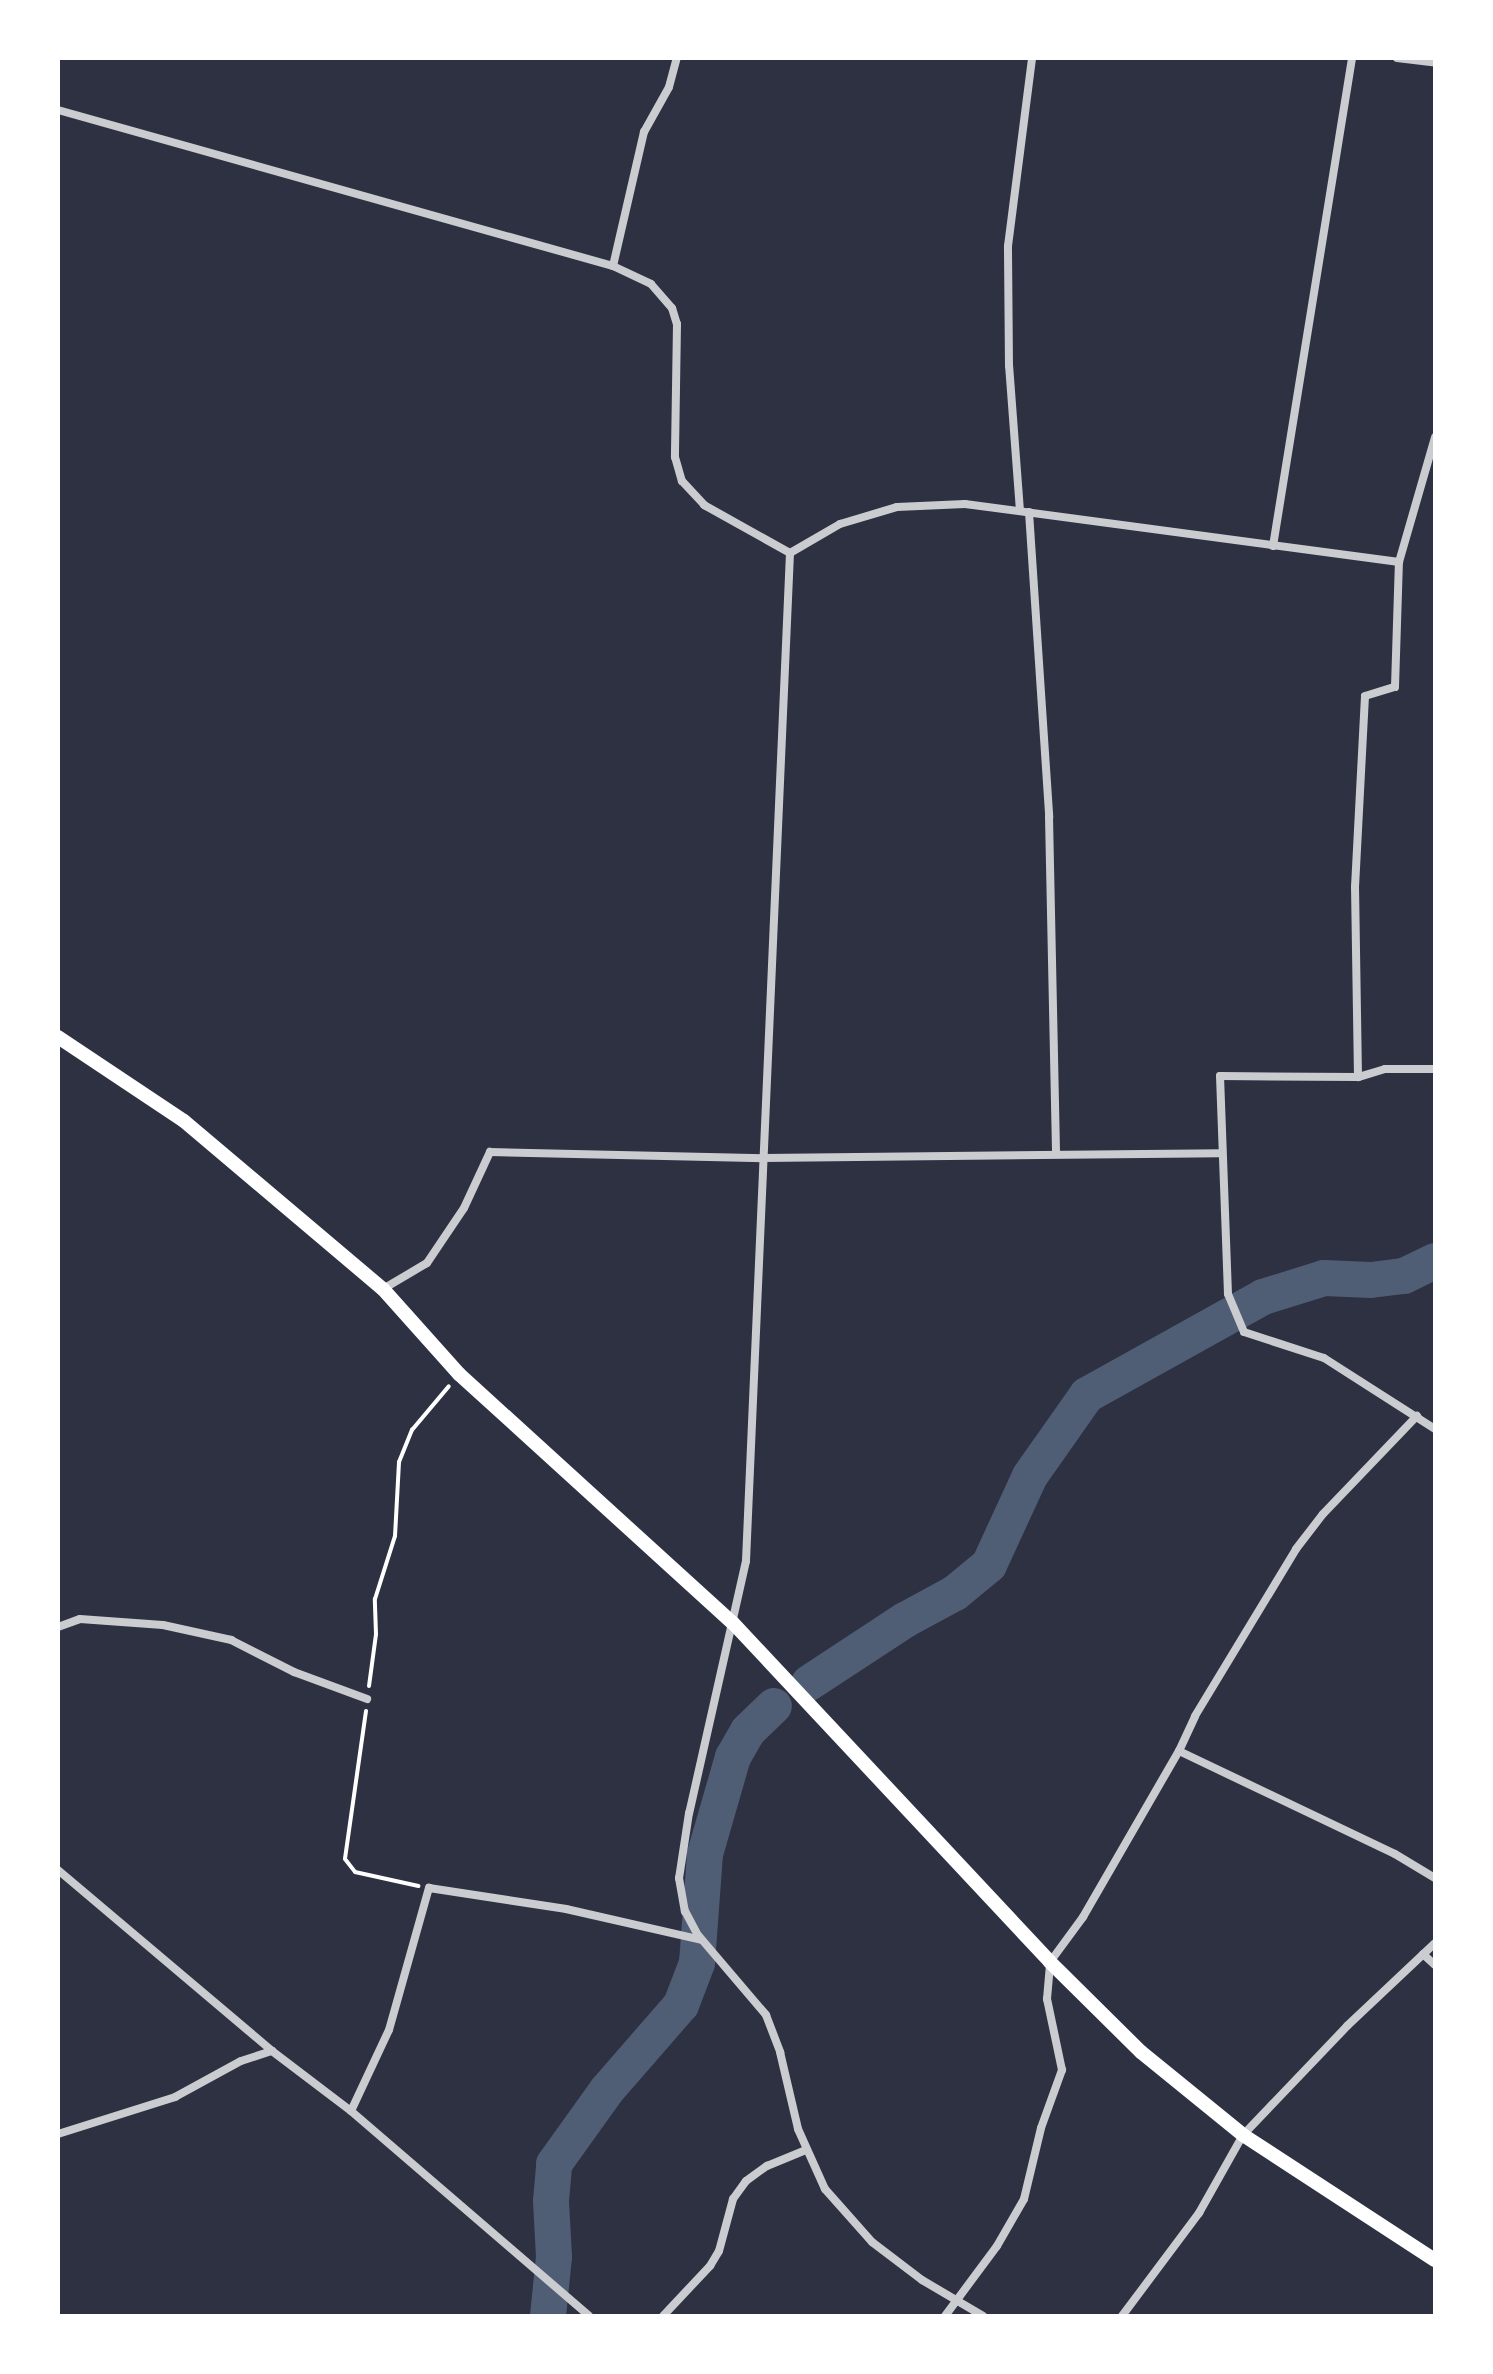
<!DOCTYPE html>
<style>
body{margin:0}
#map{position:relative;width:1493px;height:2374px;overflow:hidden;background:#2d3142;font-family:"Sofia Sans Condensed",sans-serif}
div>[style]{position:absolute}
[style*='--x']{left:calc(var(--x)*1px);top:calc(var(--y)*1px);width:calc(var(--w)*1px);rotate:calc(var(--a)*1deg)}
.river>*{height:36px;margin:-18px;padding:0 18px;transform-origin:18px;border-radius:18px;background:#4f5d75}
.path>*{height:4px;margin:-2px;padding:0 2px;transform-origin:2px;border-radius:2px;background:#fff}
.minor>*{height:8px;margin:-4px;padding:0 4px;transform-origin:4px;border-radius:4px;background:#caccd0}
.trunk>*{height:14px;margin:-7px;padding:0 7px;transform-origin:7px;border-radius:7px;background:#fff}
span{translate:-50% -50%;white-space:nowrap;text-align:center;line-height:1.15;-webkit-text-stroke:6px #fff;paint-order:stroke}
.frame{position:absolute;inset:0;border:60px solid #fff;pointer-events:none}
</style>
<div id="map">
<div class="river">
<div style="--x:809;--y:1683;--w:115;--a:-33.3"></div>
<div style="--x:905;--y:1620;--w:57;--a:-28.4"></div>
<div style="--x:955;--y:1593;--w:44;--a:-39.5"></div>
<div style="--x:989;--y:1565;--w:98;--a:-65.3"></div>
<div style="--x:1030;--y:1476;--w:99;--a:-54.9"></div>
<div style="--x:1087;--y:1395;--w:201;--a:-29.1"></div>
<div style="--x:1263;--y:1297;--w:64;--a:-17.3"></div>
<div style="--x:1324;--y:1278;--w:47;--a:2.4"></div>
<div style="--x:1371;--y:1280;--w:33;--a:-7"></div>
<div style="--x:1404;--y:1276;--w:34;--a:-26"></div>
<div style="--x:548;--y:2316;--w:59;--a:-84.2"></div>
<div style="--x:554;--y:2257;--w:56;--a:-93.1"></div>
<div style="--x:551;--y:2201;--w:37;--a:-85"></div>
<div style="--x:554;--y:2164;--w:91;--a:-54.4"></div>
<div style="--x:607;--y:2090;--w:113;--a:-49"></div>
<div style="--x:681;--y:2005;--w:45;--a:-69.1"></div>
<div style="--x:697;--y:1963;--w:109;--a:-85.8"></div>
<div style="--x:705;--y:1854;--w:101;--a:-73.9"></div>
<div style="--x:733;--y:1757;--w:30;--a:-60"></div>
<div style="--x:748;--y:1731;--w:36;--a:-44"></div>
</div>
<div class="path">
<div style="--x:369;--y:1686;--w:52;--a:-82.3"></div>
<div style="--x:376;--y:1634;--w:35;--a:-92"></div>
<div style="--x:375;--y:1599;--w:66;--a:-72.4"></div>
<div style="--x:395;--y:1536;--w:74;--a:-86.9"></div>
<div style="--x:399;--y:1462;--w:35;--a:-68"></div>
<div style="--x:412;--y:1430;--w:57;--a:-49.9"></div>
<div style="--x:366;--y:1711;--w:149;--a:98.1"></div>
<div style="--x:345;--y:1859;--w:16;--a:52"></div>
<div style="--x:355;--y:1872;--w:65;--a:12.5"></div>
</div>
<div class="minor">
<div style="--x:1397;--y:58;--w:38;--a:7"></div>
<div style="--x:58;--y:110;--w:577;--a:15.7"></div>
<div style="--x:613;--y:266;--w:42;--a:25.3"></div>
<div style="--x:651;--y:284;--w:32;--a:49"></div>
<div style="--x:672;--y:308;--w:17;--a:73"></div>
<div style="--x:677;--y:324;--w:133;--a:90.9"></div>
<div style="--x:675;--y:457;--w:25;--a:74"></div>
<div style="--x:682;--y:481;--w:33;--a:47"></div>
<div style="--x:704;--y:505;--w:98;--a:29.2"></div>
<div style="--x:613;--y:266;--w:138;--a:-77"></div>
<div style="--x:644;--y:132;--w:51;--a:-60.9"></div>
<div style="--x:669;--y:87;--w:30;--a:-75"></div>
<div style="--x:1020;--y:511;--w:145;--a:-94.3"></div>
<div style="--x:1009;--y:366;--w:120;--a:-90.5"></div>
<div style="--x:1008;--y:246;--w:190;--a:-82.7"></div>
<div style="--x:1029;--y:512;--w:306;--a:86.2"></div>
<div style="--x:1049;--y:817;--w:337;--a:88.8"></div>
<div style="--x:1273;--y:546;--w:494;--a:-80.8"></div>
<div style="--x:790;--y:553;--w:1009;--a:92.5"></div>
<div style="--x:746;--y:1561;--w:258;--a:102.7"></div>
<div style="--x:689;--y:1813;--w:66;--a:98.7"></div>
<div style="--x:679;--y:1878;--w:34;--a:80"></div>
<div style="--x:685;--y:1911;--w:27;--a:62"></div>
<div style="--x:698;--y:1935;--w:105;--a:49.6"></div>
<div style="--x:766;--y:2015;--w:40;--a:69"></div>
<div style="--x:780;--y:2052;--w:79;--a:76.8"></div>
<div style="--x:798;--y:2129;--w:66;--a:65.8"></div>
<div style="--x:825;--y:2189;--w:71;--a:48.4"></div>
<div style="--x:872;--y:2242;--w:63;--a:37.2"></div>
<div style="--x:922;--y:2280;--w:71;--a:30.5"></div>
<div style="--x:790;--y:553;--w:58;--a:-30.1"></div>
<div style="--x:840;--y:524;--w:59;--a:-16.6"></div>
<div style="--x:897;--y:507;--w:68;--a:-2.5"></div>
<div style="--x:965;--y:504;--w:438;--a:7.6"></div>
<div style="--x:1435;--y:1069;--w:50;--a:180"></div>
<div style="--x:1385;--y:1069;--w:28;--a:163"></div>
<div style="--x:1358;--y:1077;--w:138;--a:-179.6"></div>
<div style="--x:1220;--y:1076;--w:218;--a:87.9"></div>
<div style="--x:1228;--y:1294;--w:41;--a:67.2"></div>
<div style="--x:1244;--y:1332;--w:84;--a:18"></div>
<div style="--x:1324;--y:1358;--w:132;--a:32.6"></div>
<div style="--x:1358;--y:1077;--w:190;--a:-90.9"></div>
<div style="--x:1355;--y:887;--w:191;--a:-87"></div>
<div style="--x:1365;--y:696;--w:31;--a:-17"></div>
<div style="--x:1395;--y:687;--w:125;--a:-88.2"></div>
<div style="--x:1399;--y:562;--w:130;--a:-73.9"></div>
<div style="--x:383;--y:1289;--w:51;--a:-30.6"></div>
<div style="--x:427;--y:1263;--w:66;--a:-56.1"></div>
<div style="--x:464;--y:1208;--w:62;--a:-65.1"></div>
<div style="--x:490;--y:1152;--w:274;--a:1.3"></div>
<div style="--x:764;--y:1158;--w:457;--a:-0.6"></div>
<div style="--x:58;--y:1627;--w:23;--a:-20"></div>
<div style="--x:80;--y:1619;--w:83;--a:4.1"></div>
<div style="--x:163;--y:1625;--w:70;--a:12.4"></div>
<div style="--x:231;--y:1640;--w:71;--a:26.9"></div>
<div style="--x:294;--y:1672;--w:78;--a:20.3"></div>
<div style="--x:1179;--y:1751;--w:239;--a:25.5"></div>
<div style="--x:1395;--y:1854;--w:47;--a:31"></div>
<div style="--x:58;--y:1870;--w:280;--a:40.2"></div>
<div style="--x:272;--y:2051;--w:99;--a:37.2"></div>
<div style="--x:351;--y:2111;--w:314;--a:40.7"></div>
<div style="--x:1423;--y:1954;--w:16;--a:43"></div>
<div style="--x:351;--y:2111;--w:89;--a:-64.9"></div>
<div style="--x:389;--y:2030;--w:148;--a:-74.3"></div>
<div style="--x:429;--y:1888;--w:139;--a:8.7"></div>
<div style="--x:566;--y:1909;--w:139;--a:12.8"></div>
<div style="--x:58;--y:2134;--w:123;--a:-17.5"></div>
<div style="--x:175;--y:2097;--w:75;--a:-28.6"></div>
<div style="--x:241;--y:2061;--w:33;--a:-18"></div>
<div style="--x:663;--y:2316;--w:69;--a:-46.8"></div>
<div style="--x:710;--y:2266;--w:17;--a:-59"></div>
<div style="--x:719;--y:2251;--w:54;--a:-74.9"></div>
<div style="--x:733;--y:2199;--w:22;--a:-54"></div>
<div style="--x:746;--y:2181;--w:26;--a:-36"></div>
<div style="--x:767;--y:2166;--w:42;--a:-22.3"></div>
<div style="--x:945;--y:2316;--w:87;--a:-53.4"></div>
<div style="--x:997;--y:2246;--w:54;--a:-60.1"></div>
<div style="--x:1024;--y:2199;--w:73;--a:-76.5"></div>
<div style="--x:1041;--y:2128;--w:62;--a:-70.1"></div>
<div style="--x:1062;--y:2070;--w:73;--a:-101.9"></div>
<div style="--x:1047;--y:1999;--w:37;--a:-85"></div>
<div style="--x:1050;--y:1962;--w:56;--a:-53.7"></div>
<div style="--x:1083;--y:1917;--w:192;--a:-60"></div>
<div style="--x:1179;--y:1751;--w:38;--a:-65"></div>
<div style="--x:1195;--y:1716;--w:195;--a:-58.8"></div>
<div style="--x:1296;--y:1549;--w:44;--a:-52.4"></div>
<div style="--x:1323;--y:1514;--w:136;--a:-46.2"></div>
<div style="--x:1122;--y:2316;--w:129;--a:-53.2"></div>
<div style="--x:1199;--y:2213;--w:90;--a:-60.6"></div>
<div style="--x:1243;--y:2135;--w:151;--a:-46.3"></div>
<div style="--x:1347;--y:2026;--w:121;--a:-43.3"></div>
</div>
<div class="trunk">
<div style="--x:58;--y:1037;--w:151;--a:33.7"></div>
<div style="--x:184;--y:1121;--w:260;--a:40.2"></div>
<div style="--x:383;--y:1289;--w:114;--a:48.2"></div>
<div style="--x:459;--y:1374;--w:370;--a:42.3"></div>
<div style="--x:733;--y:1623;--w:464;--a:46.9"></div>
<div style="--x:1050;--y:1962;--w:128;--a:44.7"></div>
<div style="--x:1141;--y:2052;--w:132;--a:39.1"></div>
<div style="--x:1243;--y:2135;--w:229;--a:33.1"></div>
</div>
<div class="frame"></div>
</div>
